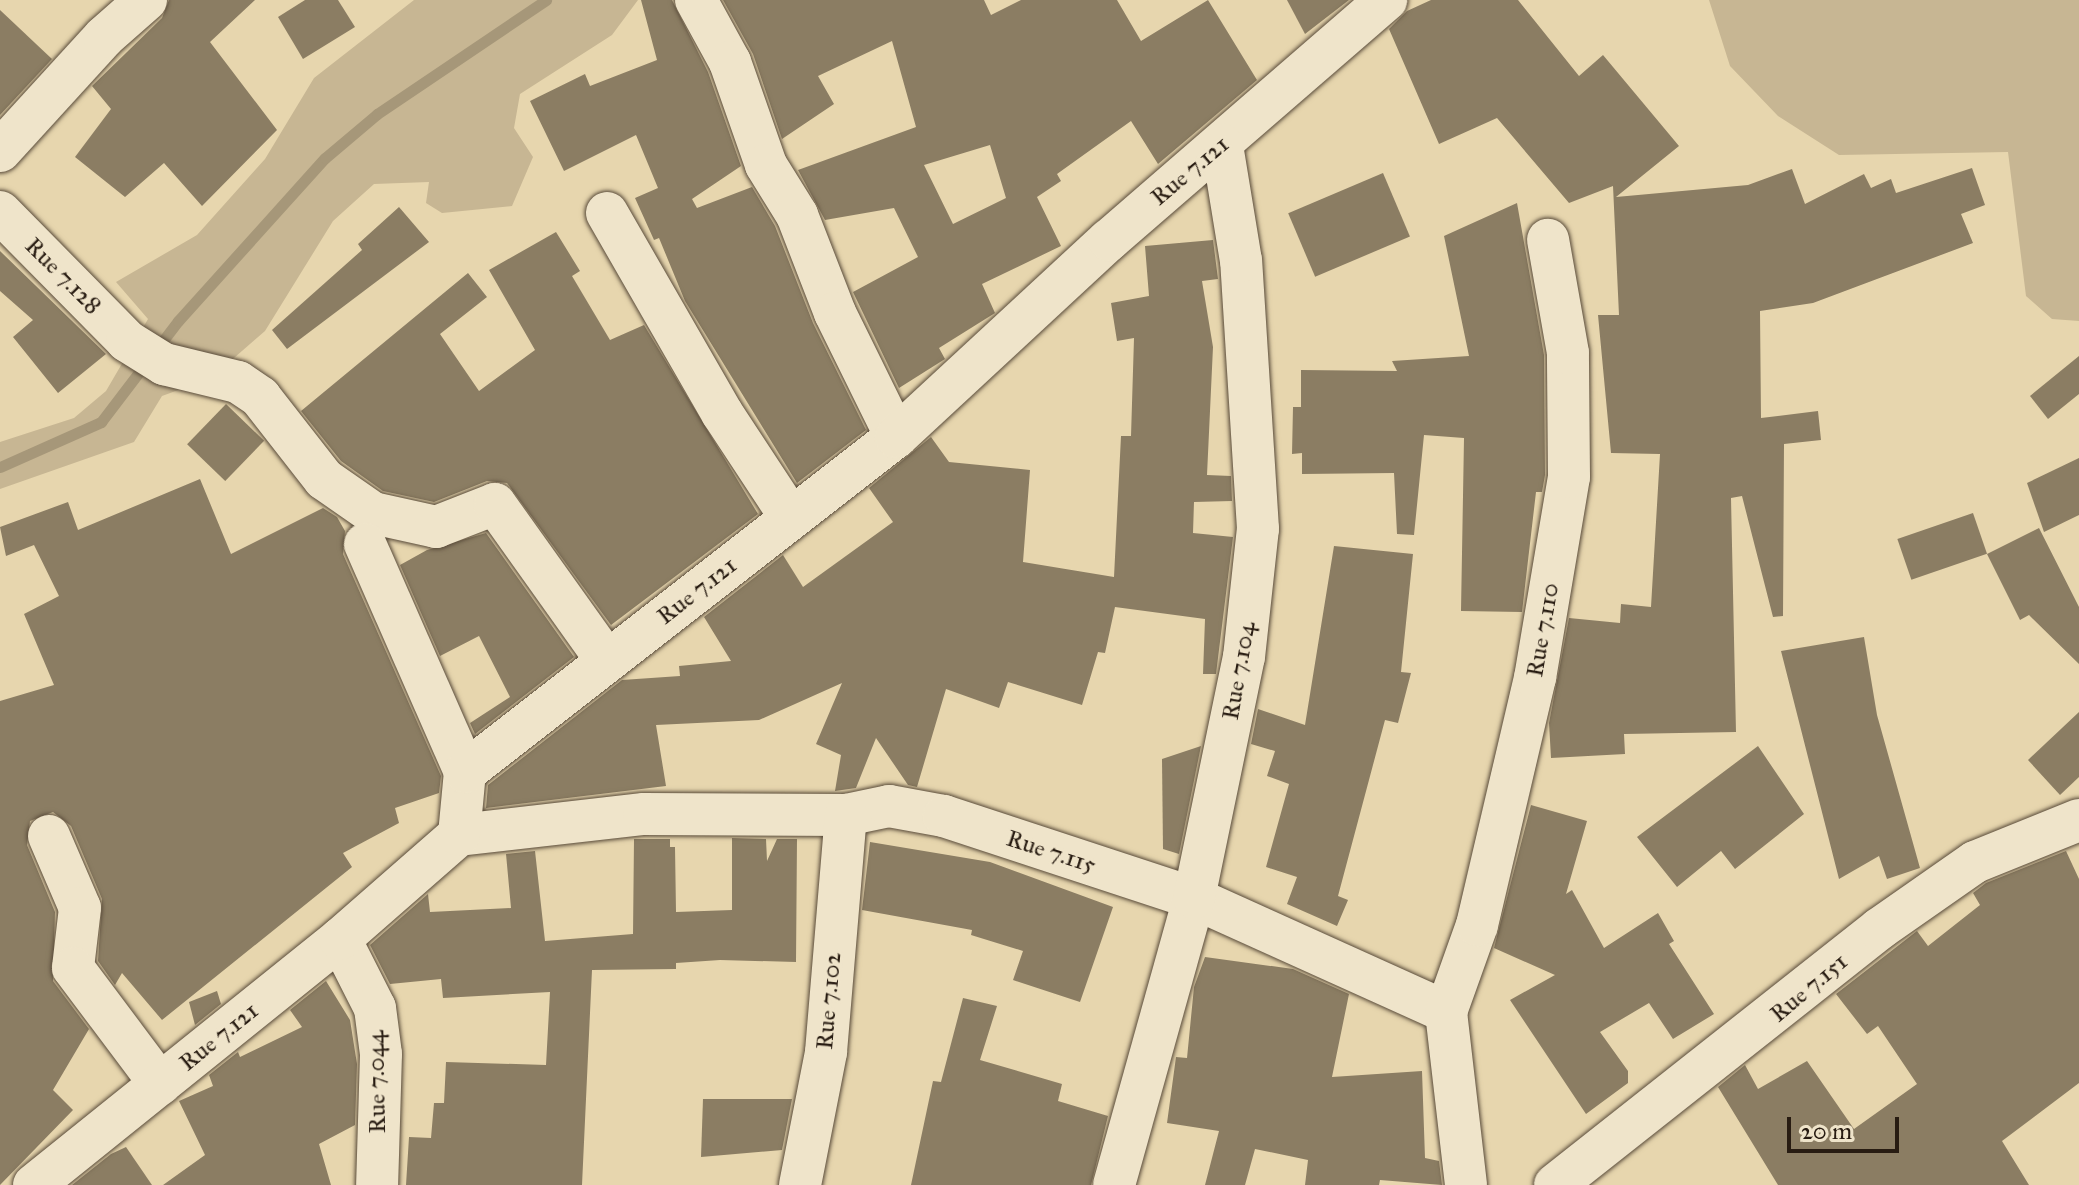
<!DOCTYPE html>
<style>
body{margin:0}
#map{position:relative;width:2079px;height:1185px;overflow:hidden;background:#e7d6ae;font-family:"IM FELL Great Primer",serif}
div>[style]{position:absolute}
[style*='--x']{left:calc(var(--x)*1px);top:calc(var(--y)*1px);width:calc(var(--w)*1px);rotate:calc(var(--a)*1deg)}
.green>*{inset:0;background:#c7b693}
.stream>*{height:11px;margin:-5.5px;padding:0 5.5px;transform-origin:5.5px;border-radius:5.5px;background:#a69779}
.building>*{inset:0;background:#8b7d63;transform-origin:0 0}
.roads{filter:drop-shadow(0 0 2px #584a39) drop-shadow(0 0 2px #584a39)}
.street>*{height:42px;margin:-21px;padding:0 21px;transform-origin:21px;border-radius:21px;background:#efe4ca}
span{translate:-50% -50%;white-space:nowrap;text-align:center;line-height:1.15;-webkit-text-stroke:6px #efe4ca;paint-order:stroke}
.street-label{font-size:24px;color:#281c12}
.scale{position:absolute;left:1787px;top:1117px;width:112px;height:36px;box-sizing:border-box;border:4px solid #281c12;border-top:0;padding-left:10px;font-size:24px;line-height:28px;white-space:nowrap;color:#281c12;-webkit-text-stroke:6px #efe4ca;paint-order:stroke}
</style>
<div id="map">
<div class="green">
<div style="clip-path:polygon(414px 0,638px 0,612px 35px,520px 94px,514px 128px,533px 157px,512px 206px,442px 213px,426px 203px,429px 182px,374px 184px,333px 221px,265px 331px,211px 378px,162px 396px,134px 442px,0 489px,0 442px,74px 418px,106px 391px,148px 319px,116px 282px,197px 235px,265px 159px,314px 78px)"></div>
<div style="clip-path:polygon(1709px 0,2079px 0,2079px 321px,2052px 319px,2026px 296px,2008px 152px,1839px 155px,1778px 116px,1730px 66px)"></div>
</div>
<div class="stream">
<div style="--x:0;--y:467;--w:111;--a:-24"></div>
<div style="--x:101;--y:422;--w:127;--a:-52.7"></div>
<div style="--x:178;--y:321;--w:219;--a:-48"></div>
<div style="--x:325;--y:158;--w:68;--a:-40.2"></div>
<div style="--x:377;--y:114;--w:204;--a:-34"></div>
</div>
<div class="building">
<div style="clip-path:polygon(169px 0,255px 0,210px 42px,277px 130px,202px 206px,164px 163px,125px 197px,75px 157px,111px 109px,92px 86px,162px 18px)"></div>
<div style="clip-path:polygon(305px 0,338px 0,355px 27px,303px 59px,278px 17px)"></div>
<div style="clip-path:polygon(641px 0,672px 0,708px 72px,741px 166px,692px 199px,697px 208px,752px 187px,775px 226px,813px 323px,866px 430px,797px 483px,685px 301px,659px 238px,654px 240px,635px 198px,658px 188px,636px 135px,564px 171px,530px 101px,585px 74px,590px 86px,657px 60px)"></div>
<div style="clip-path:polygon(evenodd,723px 0,984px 0,991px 15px,1021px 0,1117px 0,1141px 41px,1208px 0,1257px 80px,1158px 164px,1131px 121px,1057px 174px,1061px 181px,1037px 197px,1061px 246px,982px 284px,995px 313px,939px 348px,945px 359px,899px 388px,853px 292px,918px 257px,894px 208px,825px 220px,798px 170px,916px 127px,892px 41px,818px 76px,834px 104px,782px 139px,753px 54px,723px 0,990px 145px,1006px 198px,953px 224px,924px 165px,990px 145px)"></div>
<div style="clip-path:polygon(1287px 0,1349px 0,1305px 34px)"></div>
<div style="clip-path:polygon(1431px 0,1518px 0,1579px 76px,1603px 55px,1679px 146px,1616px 197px,1748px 185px,1792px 169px,1805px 204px,1864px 174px,1871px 188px,1891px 179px,1896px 193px,1972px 168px,1985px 205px,1961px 214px,1973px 243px,1813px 303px,1760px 311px,1761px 418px,1818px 411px,1821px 440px,1784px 444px,1783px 616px,1773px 617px,1742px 496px,1731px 498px,1736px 732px,1624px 734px,1625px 754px,1551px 758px,1549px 723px,1569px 618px,1620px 623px,1621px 604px,1651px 607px,1660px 454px,1611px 453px,1598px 315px,1619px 315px,1613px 186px,1569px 203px,1497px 118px,1439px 144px,1389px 29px,1407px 11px)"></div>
<div style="clip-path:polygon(0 10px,52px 59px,0 115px)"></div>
<div style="left:1383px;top:173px;width:69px;height:103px;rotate:67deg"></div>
<div style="clip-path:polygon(1517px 203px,1544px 355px,1545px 475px,1542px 492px,1536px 492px,1522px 612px,1461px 611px,1464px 438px,1424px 435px,1414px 535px,1397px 534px,1394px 473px,1302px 474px,1302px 453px,1292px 454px,1293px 407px,1301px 407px,1301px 370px,1397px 371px,1392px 361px,1469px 356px,1444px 236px)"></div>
<div style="clip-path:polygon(399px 207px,429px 242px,287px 349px,272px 330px,362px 250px,358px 244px)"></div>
<div style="clip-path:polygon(556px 232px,580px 271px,572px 276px,610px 340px,644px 325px,758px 514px,611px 625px,507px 483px,487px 481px,434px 502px,383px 491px,341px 461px,301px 411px,468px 273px,487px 297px,440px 334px,479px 391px,535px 350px,489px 270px)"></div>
<div style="clip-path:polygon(1213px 240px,1218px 279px,1202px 281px,1213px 347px,1207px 475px,1231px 476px,1232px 501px,1194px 502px,1193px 533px,1233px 537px,1216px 674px,1203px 674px,1205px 619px,1115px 607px,1105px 653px,1098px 652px,1082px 705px,1008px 682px,999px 708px,946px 689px,917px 787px,908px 785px,876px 738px,856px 788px,835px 791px,841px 755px,816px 744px,842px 683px,759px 720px,656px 725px,666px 786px,486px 808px,488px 785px,622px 680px,680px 676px,679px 666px,731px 661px,704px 617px,783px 555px,803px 587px,893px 522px,869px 488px,931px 437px,949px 462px,1030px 470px,1023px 562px,1114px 577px,1121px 436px,1131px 436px,1134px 338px,1117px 341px,1111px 303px,1149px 296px,1145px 246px)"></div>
<div style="clip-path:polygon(0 251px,106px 354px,58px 393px,13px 337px,33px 320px,0 291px)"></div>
<div style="clip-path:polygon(2079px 356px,2079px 394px,2048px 419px,2030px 396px)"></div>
<div style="left:226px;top:404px;width:53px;height:56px;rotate:44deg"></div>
<div style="clip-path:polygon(2079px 458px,2079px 515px,2044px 532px,2027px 483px)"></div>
<div style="clip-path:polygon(200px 479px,231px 554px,323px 508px,337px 517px,345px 531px,343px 554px,441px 776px,439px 793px,395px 808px,399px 823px,343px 853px,352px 867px,162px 1020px,122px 973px,115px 985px,98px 961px,102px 899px,71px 826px,53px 812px,30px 821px,27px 845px,55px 912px,53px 981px,89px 1029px,53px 1090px,73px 1110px,0 1185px,0 701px,54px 685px,24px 614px,59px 596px,34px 545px,6px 556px,0 527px,68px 502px,78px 530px)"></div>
<div style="left:1973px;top:513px;width:43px;height:80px;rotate:71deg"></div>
<div style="clip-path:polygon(2039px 528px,2079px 607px,2079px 664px,2029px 615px,2020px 620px,1987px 554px)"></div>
<div style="clip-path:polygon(486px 533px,574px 657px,475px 734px,470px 723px,510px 697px,479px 636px,440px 656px,400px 565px,427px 550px)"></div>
<div style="clip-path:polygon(1334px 546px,1413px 554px,1401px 672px,1411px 673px,1398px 723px,1385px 720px,1338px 896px,1348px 900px,1337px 926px,1287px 904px,1297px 877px,1266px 867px,1289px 784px,1267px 776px,1275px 751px,1251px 744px,1258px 709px,1305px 725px)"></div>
<div style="clip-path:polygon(1864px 637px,1877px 715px,1920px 868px,1887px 879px,1879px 856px,1839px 879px,1781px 651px)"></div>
<div style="clip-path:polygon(2079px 712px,2079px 777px,2060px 795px,2028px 760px)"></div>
<div style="clip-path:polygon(1201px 746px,1179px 854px,1163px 849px,1162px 759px)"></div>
<div style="clip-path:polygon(1758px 746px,1804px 814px,1735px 869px,1721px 851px,1677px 887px,1637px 837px)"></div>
<div style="clip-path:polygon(1531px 805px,1587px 821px,1566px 894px,1572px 890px,1604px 948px,1658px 913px,1674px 941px,1669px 944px,1714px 1014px,1673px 1039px,1649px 1003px,1600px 1032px,1628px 1071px,1628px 1083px,1586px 1114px,1510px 1000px,1555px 975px,1494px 948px)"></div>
<div style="clip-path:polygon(732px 838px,766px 839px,767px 861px,777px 839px,797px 839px,796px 962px,720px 960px,676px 963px,676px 969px,592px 970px,582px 1185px,406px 1185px,409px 1137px,431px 1138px,434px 1103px,444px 1103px,446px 1062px,546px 1065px,550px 992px,443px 998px,441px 979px,390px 984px,370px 945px,428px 894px,430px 912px,511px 908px,506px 854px,535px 851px,545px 941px,633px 934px,634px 839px,670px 839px,670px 847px,675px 847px,676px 912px,732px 910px)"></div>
<div style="clip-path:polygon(870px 842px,990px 862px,1113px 907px,1080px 1002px,1013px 980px,1023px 951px,971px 935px,972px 930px,862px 910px)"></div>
<div style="clip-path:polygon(2066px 851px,2079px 879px,2079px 1083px,2002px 1141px,2029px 1185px,1778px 1185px,1718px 1087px,1745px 1065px,1758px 1089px,1807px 1061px,1854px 1129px,1917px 1084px,1878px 1026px,1867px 1034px,1836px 994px,1917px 931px,1928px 946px,1980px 905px,1973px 893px,1986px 883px)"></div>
<div style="clip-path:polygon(1205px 957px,1293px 969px,1349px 994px,1332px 1077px,1422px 1071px,1425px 1158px,1439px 1161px,1442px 1185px,1380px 1180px,1379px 1185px,1305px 1185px,1308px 1160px,1255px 1149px,1245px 1185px,1205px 1185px,1219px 1131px,1167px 1123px,1176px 1057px,1187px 1058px,1194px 987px)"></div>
<div style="clip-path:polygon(326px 981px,350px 1020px,357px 1064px,355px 1125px,319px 1144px,331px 1185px,163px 1185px,205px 1155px,179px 1101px,213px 1086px,209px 1075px,238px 1052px,240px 1057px,302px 1027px,290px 1010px)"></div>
<div style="clip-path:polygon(217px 991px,221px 1004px,195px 1025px,189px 1002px)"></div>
<div style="clip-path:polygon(963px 998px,997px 1006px,980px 1060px,1062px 1084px,1058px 1101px,1108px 1116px,1091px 1185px,911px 1185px,933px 1081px,941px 1082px)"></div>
<div style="clip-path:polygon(703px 1099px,792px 1099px,782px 1150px,701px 1157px)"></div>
<div style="clip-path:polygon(126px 1147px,152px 1185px,72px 1185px,111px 1154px)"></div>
</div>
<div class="roads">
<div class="street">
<div style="--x:696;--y:0;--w:71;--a:61.3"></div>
<div style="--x:730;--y:62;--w:109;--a:70.7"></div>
<div style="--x:766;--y:165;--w:59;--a:58.2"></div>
<div style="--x:797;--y:215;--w:105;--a:68.8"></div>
<div style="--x:835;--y:313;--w:138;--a:63.8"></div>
<div style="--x:0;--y:151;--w:154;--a:-47.6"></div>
<div style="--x:104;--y:37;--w:56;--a:-41.4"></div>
<div style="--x:0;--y:212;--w:181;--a:45.4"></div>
<div style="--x:127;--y:341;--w:44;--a:31.9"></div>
<div style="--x:164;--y:364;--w:76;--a:13.7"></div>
<div style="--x:238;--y:382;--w:27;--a:34"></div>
<div style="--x:260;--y:397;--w:104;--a:52"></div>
<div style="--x:324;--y:479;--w:60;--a:34.8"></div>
<div style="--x:373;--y:513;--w:65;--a:12.5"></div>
<div style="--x:436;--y:527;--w:63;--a:-21.3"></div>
<div style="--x:495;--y:504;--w:193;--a:54.5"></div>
<div style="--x:607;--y:213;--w:231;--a:60.1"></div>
<div style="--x:722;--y:413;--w:126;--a:56.7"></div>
<div style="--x:365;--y:544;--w:249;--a:66.3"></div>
<div style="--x:459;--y:835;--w:186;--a:-6.5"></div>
<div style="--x:644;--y:814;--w:202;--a:0.3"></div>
<div style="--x:846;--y:815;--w:44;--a:-11.8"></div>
<div style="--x:889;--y:806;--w:56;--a:10.3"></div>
<div style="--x:944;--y:816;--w:263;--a:18.2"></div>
<div style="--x:1194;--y:898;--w:277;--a:24.3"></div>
<div style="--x:1446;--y:1012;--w:174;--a:83.4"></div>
<div style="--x:49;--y:836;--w:78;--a:66.7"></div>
<div style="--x:80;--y:908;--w:60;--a:96.7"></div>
<div style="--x:73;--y:968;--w:145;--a:53.1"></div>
<div style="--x:340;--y:939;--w:77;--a:63.1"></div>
<div style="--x:375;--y:1008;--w:46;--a:82.6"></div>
<div style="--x:381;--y:1054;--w:131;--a:91.7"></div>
<div style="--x:1446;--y:1012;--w:92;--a:-70.4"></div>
<div style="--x:1477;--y:925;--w:254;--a:-76.8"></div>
<div style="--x:1535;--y:678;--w:204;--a:-80.4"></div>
<div style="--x:1569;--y:477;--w:124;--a:-90.5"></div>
<div style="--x:1568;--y:353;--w:115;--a:-100"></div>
<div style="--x:34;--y:1185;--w:393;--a:-38.8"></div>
<div style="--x:340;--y:939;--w:158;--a:-41.2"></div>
<div style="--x:459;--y:835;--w:63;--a:-84.6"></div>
<div style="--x:465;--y:772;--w:546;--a:-37.86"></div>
<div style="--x:896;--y:437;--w:290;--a:-42.8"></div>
<div style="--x:1109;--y:240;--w:367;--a:-40.9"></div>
<div style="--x:800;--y:1185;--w:136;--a:-78.9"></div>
<div style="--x:826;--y:1052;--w:238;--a:-85.2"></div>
<div style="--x:1114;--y:1185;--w:298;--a:-74.4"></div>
<div style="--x:1194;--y:898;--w:246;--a:-78.3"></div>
<div style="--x:1244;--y:657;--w:129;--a:-83.8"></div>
<div style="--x:1258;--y:529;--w:269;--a:-93.6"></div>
<div style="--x:1241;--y:261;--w:118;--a:-99.3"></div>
<div style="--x:1555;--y:1185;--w:413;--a:-38.3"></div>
<div style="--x:1879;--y:929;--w:117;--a:-34.9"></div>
<div style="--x:1975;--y:862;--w:112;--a:-22"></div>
</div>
</div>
<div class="street-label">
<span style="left:1190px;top:171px;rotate:-40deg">Rue 7.121</span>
<span style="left:63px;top:276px;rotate:45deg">Rue 7.128</span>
<span style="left:697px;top:591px;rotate:-38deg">Rue 7.121</span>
<span style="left:1543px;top:630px;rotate:-80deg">Rue 7.110</span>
<span style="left:1239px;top:671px;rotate:-80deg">Rue 7.104</span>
<span style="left:1051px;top:852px;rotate:18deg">Rue 7.115</span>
<span style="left:1809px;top:988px;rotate:-40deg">Rue 7.151</span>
<span style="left:829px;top:1001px;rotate:-85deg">Rue 7.102</span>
<span style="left:219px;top:1037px;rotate:-39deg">Rue 7.121</span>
<span style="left:377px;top:1082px;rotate:-91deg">Rue 7.044</span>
</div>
<div class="scale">20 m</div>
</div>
